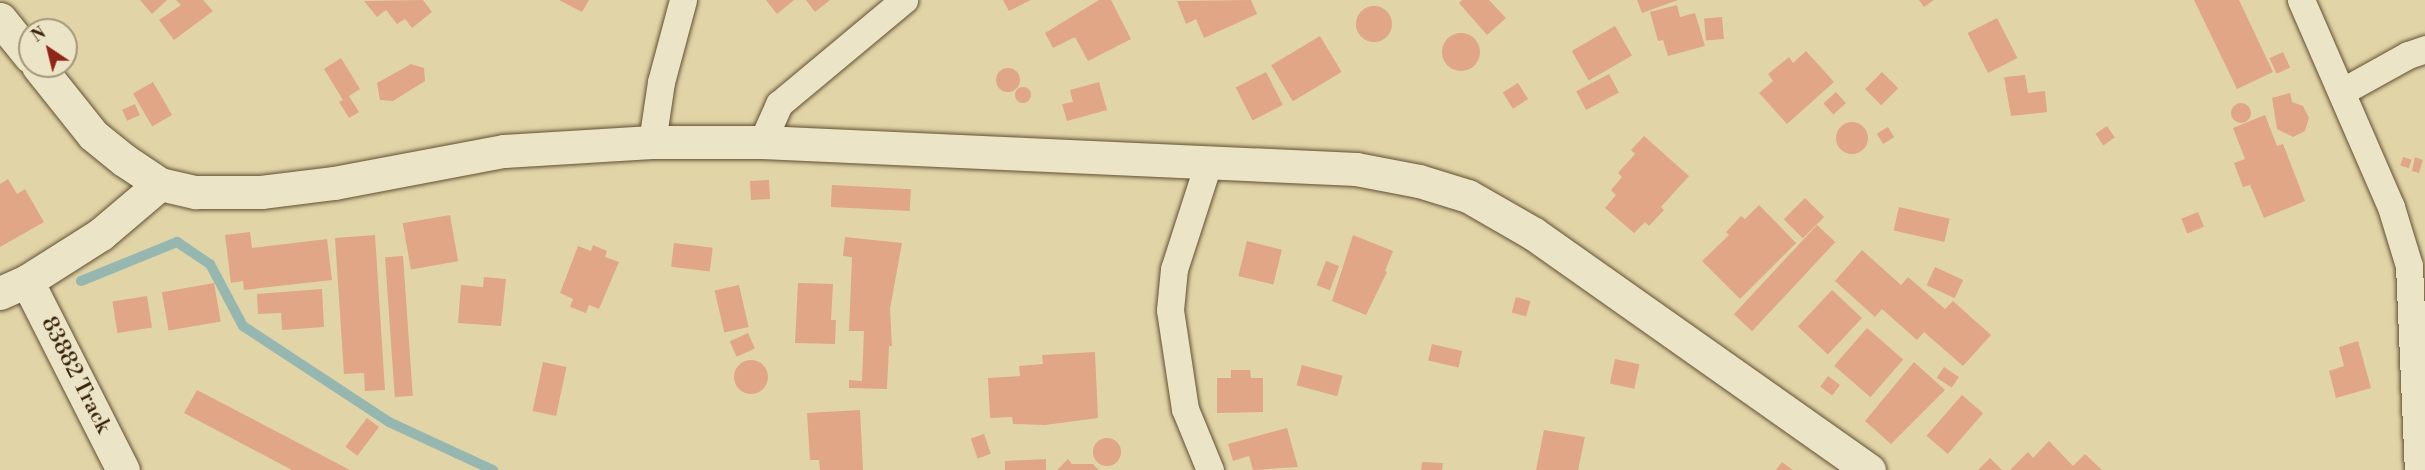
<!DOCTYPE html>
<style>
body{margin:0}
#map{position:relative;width:2425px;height:470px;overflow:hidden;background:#e1d5a8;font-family:"Libre Bodoni",serif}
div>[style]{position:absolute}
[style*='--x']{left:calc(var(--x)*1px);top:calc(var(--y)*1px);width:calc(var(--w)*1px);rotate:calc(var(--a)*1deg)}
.stream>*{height:10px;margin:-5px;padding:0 5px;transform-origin:5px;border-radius:5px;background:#96b7b0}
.building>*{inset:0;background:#e0a685;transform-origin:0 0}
.round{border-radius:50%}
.roads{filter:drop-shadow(0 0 2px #625031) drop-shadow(0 0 2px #625031)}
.minor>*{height:27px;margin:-13.5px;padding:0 13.5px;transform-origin:13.5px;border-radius:13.5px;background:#ece4c6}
.tertiary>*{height:33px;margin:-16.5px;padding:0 16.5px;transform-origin:16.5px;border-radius:16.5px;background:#ece4c6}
span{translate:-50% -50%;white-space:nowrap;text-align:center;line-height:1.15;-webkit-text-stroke:5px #ece4c6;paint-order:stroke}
.street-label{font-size:22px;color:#382309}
.north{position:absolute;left:18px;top:18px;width:60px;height:60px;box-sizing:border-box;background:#ece4c6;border:2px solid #a4977a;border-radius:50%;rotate:325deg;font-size:16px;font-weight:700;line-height:24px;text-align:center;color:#382309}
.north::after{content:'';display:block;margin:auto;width:21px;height:27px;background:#8f2418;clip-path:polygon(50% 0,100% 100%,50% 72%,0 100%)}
</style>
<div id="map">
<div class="stream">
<div style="--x:81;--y:281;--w:104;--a:-22.1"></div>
<div style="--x:177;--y:242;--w:40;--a:34"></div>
<div style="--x:210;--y:264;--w:70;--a:62"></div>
<div style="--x:243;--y:326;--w:175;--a:33.3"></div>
<div style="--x:389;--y:422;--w:115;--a:24.8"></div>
</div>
<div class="building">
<div style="clip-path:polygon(140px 0,167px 0,152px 14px)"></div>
<div style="clip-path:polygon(176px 0,203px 0,213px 11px,174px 40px,159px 20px,181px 5px)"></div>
<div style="clip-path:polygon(423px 0,432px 12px,412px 28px,405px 19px,397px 24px,386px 10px,377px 17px,364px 1px)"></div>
<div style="clip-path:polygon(559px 0,589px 0,582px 12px)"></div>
<div style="clip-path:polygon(766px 0,794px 0,777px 14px)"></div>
<div style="clip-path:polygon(806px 0,830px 0,815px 12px)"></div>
<div style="clip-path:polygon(1003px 0,1031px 0,1009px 11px)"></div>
<div style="clip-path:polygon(1099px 0,1111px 0,1131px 39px,1088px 61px,1075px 37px,1053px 48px,1045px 33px)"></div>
<div style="clip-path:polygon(1251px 0,1257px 14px,1204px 38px,1196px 19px,1186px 24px,1177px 1px)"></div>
<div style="clip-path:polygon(1462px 0,1489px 0,1506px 18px,1487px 35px,1459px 3px)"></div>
<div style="clip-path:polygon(1637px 0,1678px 0,1642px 13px)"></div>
<div style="clip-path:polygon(1919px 0,1934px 0,1924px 7px)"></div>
<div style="clip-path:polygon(2194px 0,2239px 0,2273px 72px,2237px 89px)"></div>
<div style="clip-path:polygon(1677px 5px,1680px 17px,1695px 13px,1705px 46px,1668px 56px,1663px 40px,1658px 41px,1650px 12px)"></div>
<div class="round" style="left:1356px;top:6px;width:36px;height:36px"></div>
<div style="left:1722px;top:17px;width:22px;height:18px;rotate:85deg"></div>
<div style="left:1997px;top:18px;width:45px;height:33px;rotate:63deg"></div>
<div style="left:1615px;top:26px;width:34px;height:50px;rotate:60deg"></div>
<div class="round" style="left:1442px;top:33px;width:38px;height:38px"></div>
<div style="left:1320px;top:36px;width:42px;height:57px;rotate:59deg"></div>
<div style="clip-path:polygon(1806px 51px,1834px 82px,1787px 124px,1759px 93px,1773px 81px,1768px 74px,1789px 57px,1793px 63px)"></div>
<div style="left:2283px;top:52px;width:17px;height:15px;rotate:65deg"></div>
<div style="clip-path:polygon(341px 58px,360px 89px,349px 96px,359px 112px,349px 118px,339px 102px,343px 100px,324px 69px)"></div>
<div style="clip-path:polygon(411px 64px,424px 68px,425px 81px,393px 101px,380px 100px,377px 83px)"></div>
<div class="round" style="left:996px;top:68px;width:24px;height:24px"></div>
<div style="left:1266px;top:72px;width:37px;height:34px;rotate:63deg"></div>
<div style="left:1882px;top:72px;width:23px;height:24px;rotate:45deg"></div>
<div style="left:1609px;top:74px;width:21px;height:37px;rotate:62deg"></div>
<div style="clip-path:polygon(2025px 75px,2028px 93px,2045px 91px,2047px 112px,2011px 116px,2004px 77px)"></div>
<div style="left:153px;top:82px;width:38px;height:23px;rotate:60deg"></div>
<div style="clip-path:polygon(1099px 82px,1107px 110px,1067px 121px,1062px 104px,1073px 102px,1070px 90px)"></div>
<div style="left:1518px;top:83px;width:19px;height:18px;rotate:58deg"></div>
<div class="round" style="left:1015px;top:87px;width:16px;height:16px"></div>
<div style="left:1836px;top:92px;width:15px;height:17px;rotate:48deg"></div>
<div style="clip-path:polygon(2290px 93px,2292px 102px,2303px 106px,2309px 118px,2305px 131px,2293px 137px,2277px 129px,2272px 98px)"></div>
<div class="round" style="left:2231px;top:103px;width:20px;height:20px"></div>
<div style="left:135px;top:104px;width:12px;height:14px;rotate:66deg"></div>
<div style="clip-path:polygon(2265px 115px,2277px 146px,2283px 144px,2305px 201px,2264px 218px,2250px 185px,2243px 187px,2234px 163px,2245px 159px,2233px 128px)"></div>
<div class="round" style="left:1836px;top:122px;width:32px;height:32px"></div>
<div style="left:2107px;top:126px;width:14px;height:14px;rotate:56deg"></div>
<div style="left:1888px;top:127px;width:12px;height:13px;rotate:59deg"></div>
<div style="clip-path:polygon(1644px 136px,1689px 176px,1661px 207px,1664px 210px,1649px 226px,1645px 222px,1634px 233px,1605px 208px,1616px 195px,1611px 190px,1622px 177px,1618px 173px,1635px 154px,1631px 150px)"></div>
<div style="left:2403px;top:157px;width:9px;height:9px;rotate:18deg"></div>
<div style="clip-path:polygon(2415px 157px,2423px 160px,2419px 173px,2412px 171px)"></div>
<div style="clip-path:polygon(8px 179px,17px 194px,25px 189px,44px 222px,0 247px,0 184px)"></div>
<div style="left:769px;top:180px;width:19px;height:19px;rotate:87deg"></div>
<div style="left:832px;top:185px;width:79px;height:22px;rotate:3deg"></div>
<div style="left:1805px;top:198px;width:27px;height:30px;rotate:45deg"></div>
<div style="clip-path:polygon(1759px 205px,1796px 243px,1740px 299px,1702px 261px,1729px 235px,1726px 232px,1741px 216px,1745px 219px)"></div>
<div style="left:1899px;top:207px;width:52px;height:24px;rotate:13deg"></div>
<div style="left:2198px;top:212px;width:16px;height:18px;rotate:68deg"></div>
<div style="left:450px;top:215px;width:47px;height:48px;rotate:80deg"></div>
<div style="left:1817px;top:225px;width:25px;height:122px;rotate:43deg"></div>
<div style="clip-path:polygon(250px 232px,252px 248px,327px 239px,332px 280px,244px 290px,243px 281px,231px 283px,225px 235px)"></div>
<div style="clip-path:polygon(375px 235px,385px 390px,365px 391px,364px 373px,344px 374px,335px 238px)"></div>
<div style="clip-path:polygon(1353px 235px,1393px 251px,1385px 271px,1387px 272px,1366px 315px,1332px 301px)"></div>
<div style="clip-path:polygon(845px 237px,902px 243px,890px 309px,892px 346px,889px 346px,887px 389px,849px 388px,849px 380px,862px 381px,864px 331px,849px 331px,852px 257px,843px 256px)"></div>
<div style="left:1247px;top:241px;width:36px;height:36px;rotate:14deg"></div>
<div style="left:674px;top:243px;width:39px;height:24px;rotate:7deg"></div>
<div style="clip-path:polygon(593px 245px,607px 251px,605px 257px,619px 262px,599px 309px,589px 305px,586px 313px,570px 307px,573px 299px,560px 293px,578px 246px,591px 251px)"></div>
<div style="clip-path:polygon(1862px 250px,1901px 285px,1908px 277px,1945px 309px,1953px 301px,1991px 335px,1963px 366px,1924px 332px,1917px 340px,1882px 309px,1875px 317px,1835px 281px)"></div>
<div style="left:403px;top:256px;width:140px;height:18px;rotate:86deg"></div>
<div style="left:1326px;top:261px;width:14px;height:26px;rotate:21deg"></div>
<div style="left:1935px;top:267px;width:31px;height:20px;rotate:25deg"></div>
<div style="clip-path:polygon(484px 277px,506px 279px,501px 326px,458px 323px,461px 285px,483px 287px)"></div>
<div style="left:214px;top:283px;width:39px;height:53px;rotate:80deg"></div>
<div style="clip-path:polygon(798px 283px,833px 284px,831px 320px,836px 320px,835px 344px,795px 343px)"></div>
<div style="left:739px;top:285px;width:43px;height:25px;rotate:77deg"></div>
<div style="clip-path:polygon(322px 289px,324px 327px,282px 330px,281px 313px,258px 314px,257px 294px)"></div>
<div style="left:1832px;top:290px;width:41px;height:50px;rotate:43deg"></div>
<div style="left:147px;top:296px;width:32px;height:35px;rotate:81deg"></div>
<div style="left:1516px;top:297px;width:15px;height:16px;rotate:16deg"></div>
<div style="left:1867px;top:328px;width:48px;height:50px;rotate:41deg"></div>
<div style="left:748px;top:333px;width:17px;height:20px;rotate:66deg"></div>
<div style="clip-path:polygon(2358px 341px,2371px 388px,2336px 398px,2329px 371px,2344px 366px,2339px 347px)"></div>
<div style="left:1432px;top:344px;width:31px;height:17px;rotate:13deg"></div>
<div style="clip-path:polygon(1095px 352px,1098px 418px,1045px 425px,1013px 424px,1012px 417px,990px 418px,988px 378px,1020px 376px,1019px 366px,1043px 364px,1042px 355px)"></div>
<div style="left:1615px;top:359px;width:25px;height:25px;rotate:12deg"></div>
<div class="round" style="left:734px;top:360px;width:34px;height:34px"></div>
<div style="left:543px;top:362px;width:24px;height:50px;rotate:12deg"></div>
<div style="clip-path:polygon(1914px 362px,1945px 390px,1891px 444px,1865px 421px)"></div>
<div style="left:1302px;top:365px;width:42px;height:21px;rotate:15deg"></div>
<div style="left:1944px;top:367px;width:18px;height:13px;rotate:34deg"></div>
<div style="clip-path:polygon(1231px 370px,1250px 370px,1251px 378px,1263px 378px,1263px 412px,1217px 413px,1217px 378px,1231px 378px)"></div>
<div style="left:1828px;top:376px;width:15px;height:13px;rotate:37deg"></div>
<div style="clip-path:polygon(197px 390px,350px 470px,292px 470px,184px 413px)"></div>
<div style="left:1962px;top:395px;width:28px;height:54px;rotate:41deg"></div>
<div style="clip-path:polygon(860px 410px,863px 470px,820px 470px,819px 460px,810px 460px,807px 413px)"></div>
<div style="left:367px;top:418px;width:15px;height:36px;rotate:37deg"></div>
<div style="clip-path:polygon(1287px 428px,1298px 467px,1253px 470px,1249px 456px,1233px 461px,1228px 444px)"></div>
<div style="clip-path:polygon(1544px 430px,1585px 437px,1578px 470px,1536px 470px)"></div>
<div style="left:984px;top:434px;width:21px;height:14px;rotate:71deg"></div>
<div class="round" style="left:1093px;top:438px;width:28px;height:28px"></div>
<div style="clip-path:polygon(2049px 441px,2073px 466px,2085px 454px,2102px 470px,2010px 470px,2028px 452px,2033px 458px)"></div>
<div style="clip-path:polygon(1990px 458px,2002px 470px,1978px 470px)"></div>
<div style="clip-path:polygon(1046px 459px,1046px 470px,1005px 470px,1005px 461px)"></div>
<div style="clip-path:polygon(1068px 459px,1072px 464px,1093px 464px,1099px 470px,1057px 470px)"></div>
<div style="clip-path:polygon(1422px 462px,1443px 463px,1442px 470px,1421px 470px)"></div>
<div style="clip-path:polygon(1782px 462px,1793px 470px,1776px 470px)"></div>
</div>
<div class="roads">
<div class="minor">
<div style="--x:2301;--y:0;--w:226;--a:66.5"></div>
<div style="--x:2391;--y:207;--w:62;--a:73"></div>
<div style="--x:2409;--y:266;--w:204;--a:87.5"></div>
<div style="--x:2343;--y:91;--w:74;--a:-29"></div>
<div style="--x:2408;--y:55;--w:18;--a:-19"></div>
<div style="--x:652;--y:142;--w:61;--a:-81.5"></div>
<div style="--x:661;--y:82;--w:85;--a:-75"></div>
<div style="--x:762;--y:142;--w:42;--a:-65.9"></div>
<div style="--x:779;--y:104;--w:163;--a:-39.8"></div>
<div style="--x:1208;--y:164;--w:110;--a:107.9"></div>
<div style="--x:1174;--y:269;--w:41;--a:95.6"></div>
<div style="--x:1170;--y:310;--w:100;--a:81.4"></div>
<div style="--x:1185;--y:409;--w:66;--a:67.7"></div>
</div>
<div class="tertiary">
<div style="--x:0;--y:19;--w:48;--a:51"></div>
<div style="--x:38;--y:66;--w:88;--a:51.4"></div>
<div style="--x:93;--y:135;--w:40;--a:39"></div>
<div style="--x:124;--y:160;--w:43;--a:33.7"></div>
<div style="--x:160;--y:184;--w:37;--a:13"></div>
<div style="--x:196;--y:192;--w:65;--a:0"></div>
<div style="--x:261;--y:192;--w:74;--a:-7"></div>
<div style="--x:334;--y:183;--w:173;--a:-10.7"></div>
<div style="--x:504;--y:151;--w:148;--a:-3.5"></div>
<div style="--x:652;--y:142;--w:110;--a:0"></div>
<div style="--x:762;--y:142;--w:595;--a:2.6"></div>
<div style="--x:1356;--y:169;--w:64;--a:10.8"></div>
<div style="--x:1419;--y:181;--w:51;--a:17"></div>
<div style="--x:1468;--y:196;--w:76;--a:29.9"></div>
<div style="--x:1534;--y:234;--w:410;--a:35.2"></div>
<div style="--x:27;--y:281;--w:212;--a:63.1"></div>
<div style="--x:0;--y:293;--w:30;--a:-24"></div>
<div style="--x:27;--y:281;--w:88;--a:-32.4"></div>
<div style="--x:101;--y:234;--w:77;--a:-40.3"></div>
</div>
</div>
<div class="street-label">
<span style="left:76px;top:375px;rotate:63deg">83882 Track</span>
</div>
<div class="north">N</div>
</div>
